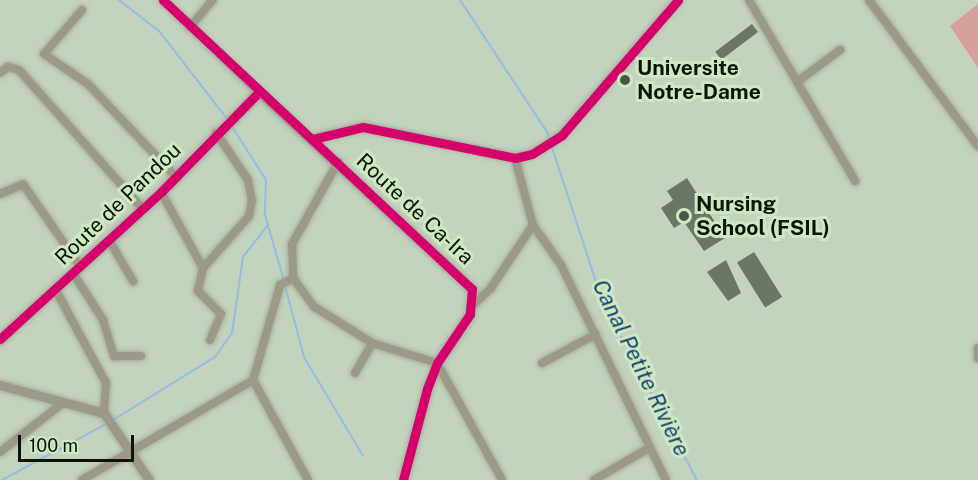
<!DOCTYPE html>
<meta charset="utf-8">
<style>
body{margin:0}
#map{position:relative;width:978px;height:480px;overflow:hidden;background:#c4d3be;font-family:"Public Sans",sans-serif}
div>[style]{position:absolute}
[style*='--x']{left:calc(var(--x)*1px);top:calc(var(--y)*1px);width:calc(var(--w)*1px);rotate:calc(var(--a)*1deg)}
.forest>*{inset:0;background:#d69f9b}
.stream>*{height:2px;margin:-1px;padding:0 1px;transform-origin:1px;border-radius:1px;background:#94bce4}
.building>*{inset:0;background:#6b7666;transform-origin:0 0}
.roads{filter:drop-shadow(0 0 2px #a3af9f) drop-shadow(0 0 2px #a3af9f)}
.minor>*{height:8px;margin:-4px;padding:0 4px;transform-origin:4px;border-radius:4px;background:#9c9a86}
.tertiary>*{height:9px;margin:-4.5px;padding:0 4.5px;transform-origin:4.5px;border-radius:4.5px;background:#9c9a86}
.cycleway>*{height:9px;margin:-4.5px;padding:0 4.5px;transform-origin:4.5px;border-radius:4.5px;background:#d6006c}
.dots>*{width:16px;height:16px;translate:-50% -50%;box-sizing:border-box;border:3px solid #cee9c1;border-radius:50%}
span{translate:-50% -50%;white-space:nowrap;text-align:center;line-height:1.15;-webkit-text-stroke:6px #cee9c1;paint-order:stroke}
.poi-label{font-size:21px;color:#0a1406;font-weight:700}
.left{translate:0 -50%;text-align:left}
.street-label{font-size:21px;color:#0a1406}
.water-label{font-size:22px;color:#164074;font-style:italic}
.scale{position:absolute;left:18px;top:435px;width:116px;height:27px;box-sizing:border-box;border:3px solid #0a1406;border-top:0;padding-left:8px;font-size:18px;line-height:21px;white-space:nowrap;color:#0a1406;-webkit-text-stroke:4px #cee9c1;paint-order:stroke}
</style>
<div id="map">
<div class="forest">
<div style="clip-path:polygon(978px 4px,978px 68px,950px 26px)"></div>
</div>
<div class="stream">
<div style="--x:119;--y:0;--w:51;--a:37.8"></div>
<div style="--x:159;--y:31;--w:113;--a:52.2"></div>
<div style="--x:460;--y:0;--w:158;--a:56.6"></div>
<div style="--x:547;--y:132;--w:177;--a:71.9"></div>
<div style="--x:602;--y:300;--w:204;--a:62.2"></div>
<div style="--x:231;--y:125;--w:65;--a:57.5"></div>
<div style="--x:266;--y:180;--w:35;--a:92"></div>
<div style="--x:265;--y:215;--w:69;--a:73.9"></div>
<div style="--x:285;--y:286;--w:73;--a:75"></div>
<div style="--x:304;--y:357;--w:115;--a:59.2"></div>
<div style="--x:113;--y:420;--w:120;--a:-31.7"></div>
<div style="--x:215;--y:357;--w:29;--a:-55"></div>
<div style="--x:232;--y:333;--w:77;--a:-81.8"></div>
<div style="--x:243;--y:257;--w:41;--a:-52"></div>
<div style="--x:2;--y:480;--w:120;--a:-28.3"></div>
</div>
<div class="building">
<div style="left:752px;top:24px;width:10px;height:46px;rotate:53deg"></div>
<div style="clip-path:polygon(687px 178px,725px 238px,704px 251px,684px 222px,674px 228px,661px 208px,673px 200px,667px 191px)"></div>
<div style="left:754px;top:252px;width:53px;height:20px;rotate:58deg"></div>
<div style="clip-path:polygon(726px 260px,741px 293px,728px 301px,707px 272px)"></div>
</div>
<div class="roads">
<div class="minor">
<div style="--x:163;--y:0;--w:133;--a:43.8"></div>
<div style="--x:749;--y:0;--w:210;--a:59.6"></div>
<div style="--x:869;--y:0;--w:182;--a:53.3"></div>
<div style="--x:82;--y:10;--w:58;--a:130.8"></div>
<div style="--x:44;--y:54;--w:53;--a:34.3"></div>
<div style="--x:88;--y:84;--w:127;--a:46.6"></div>
<div style="--x:190;--y:27;--w:35;--a:-50"></div>
<div style="--x:0;--y:73;--w:10;--a:-37"></div>
<div style="--x:8;--y:67;--w:11;--a:15"></div>
<div style="--x:19;--y:70;--w:185;--a:48.3"></div>
<div style="--x:797;--y:82;--w:54;--a:-36.7"></div>
<div style="--x:313;--y:139;--w:51;--a:-13.5"></div>
<div style="--x:363;--y:127;--w:155;--a:11.5"></div>
<div style="--x:515;--y:158;--w:17;--a:-13"></div>
<div style="--x:532;--y:154;--w:36;--a:-32"></div>
<div style="--x:562;--y:135;--w:178;--a:-49.3"></div>
<div style="--x:515;--y:158;--w:69;--a:75"></div>
<div style="--x:533;--y:225;--w:49;--a:55"></div>
<div style="--x:561;--y:265;--w:239;--a:64"></div>
<div style="--x:338;--y:162;--w:94;--a:119.3"></div>
<div style="--x:292;--y:244;--w:34;--a:88"></div>
<div style="--x:293;--y:278;--w:34;--a:54"></div>
<div style="--x:313;--y:306;--w:70;--a:32.1"></div>
<div style="--x:372;--y:343;--w:68;--a:17.1"></div>
<div style="--x:437;--y:363;--w:134;--a:60.9"></div>
<div style="--x:161;--y:192;--w:87;--a:61.1"></div>
<div style="--x:0;--y:194;--w:25;--a:-23"></div>
<div style="--x:23;--y:184;--w:100;--a:55.2"></div>
<div style="--x:109;--y:240;--w:48;--a:59.7"></div>
<div style="--x:73;--y:273;--w:56;--a:57.4"></div>
<div style="--x:103;--y:320;--w:38;--a:73"></div>
<div style="--x:114;--y:356;--w:27;--a:0"></div>
<div style="--x:55;--y:289;--w:107;--a:61.5"></div>
<div style="--x:106;--y:383;--w:30;--a:94"></div>
<div style="--x:474;--y:304;--w:23;--a:-43"></div>
<div style="--x:491;--y:288;--w:76;--a:-56.3"></div>
<div style="--x:210;--y:340;--w:28;--a:-67"></div>
<div style="--x:221;--y:314;--w:33;--a:-135"></div>
<div style="--x:198;--y:291;--w:24;--a:-78"></div>
<div style="--x:203;--y:268;--w:69;--a:-48.5"></div>
<div style="--x:249;--y:216;--w:15;--a:-79"></div>
<div style="--x:252;--y:201;--w:21;--a:-101"></div>
<div style="--x:248;--y:180;--w:57;--a:-124.2"></div>
<div style="--x:978;--y:348;--w:10;--a:90"></div>
<div style="--x:542;--y:363;--w:61;--a:-28.2"></div>
<div style="--x:355;--y:373;--w:34;--a:-60"></div>
<div style="--x:253;--y:380;--w:114;--a:61.2"></div>
<div style="--x:0;--y:452;--w:81;--a:-38"></div>
<div style="--x:82;--y:480;--w:198;--a:-30.3"></div>
<div style="--x:253;--y:380;--w:99;--a:-74.1"></div>
<div style="--x:280;--y:285;--w:15;--a:-28"></div>
<div style="--x:594;--y:480;--w:64;--a:-30.2"></div>
</div>
<div class="tertiary">
<div style="--x:0;--y:339;--w:218;--a:-42.4"></div>
<div style="--x:161;--y:192;--w:140;--a:-45.6"></div>
<div style="--x:259;--y:92;--w:290;--a:42.8"></div>
<div style="--x:472;--y:289;--w:25;--a:95"></div>
<div style="--x:470;--y:314;--w:59;--a:124"></div>
<div style="--x:437;--y:363;--w:28;--a:111"></div>
<div style="--x:427;--y:389;--w:94;--a:104.8"></div>
<div style="--x:0;--y:385;--w:108;--a:15.1"></div>
<div style="--x:104;--y:413;--w:81;--a:56.1"></div>
</div>
</div>
<div class="cycleway">
<div style="--x:163;--y:0;--w:423;--a:43.1"></div>
<div style="--x:472;--y:289;--w:25;--a:95"></div>
<div style="--x:470;--y:314;--w:59;--a:124"></div>
<div style="--x:437;--y:363;--w:28;--a:111"></div>
<div style="--x:427;--y:389;--w:94;--a:104.8"></div>
<div style="--x:313;--y:139;--w:51;--a:-13.5"></div>
<div style="--x:363;--y:127;--w:155;--a:11.5"></div>
<div style="--x:515;--y:158;--w:17;--a:-13"></div>
<div style="--x:532;--y:154;--w:36;--a:-32"></div>
<div style="--x:562;--y:135;--w:178;--a:-49.3"></div>
<div style="--x:0;--y:339;--w:218;--a:-42.4"></div>
<div style="--x:161;--y:192;--w:140;--a:-45.6"></div>
</div>
<div class="dots">
<div style="left:625px;top:80px;background:#4b5746"></div>
<div style="left:684px;top:216px;background:#4b5746"></div>
</div>
<div class="poi-label">
<span class="left" style="left:637px;top:80px">Universite<br>Notre-Dame</span>
<span class="left" style="left:696px;top:216px">Nursing<br>School (FSIL)</span>
</div>
<div class="street-label">
<span style="left:118px;top:204px;rotate:-44deg">Route de Pandou</span>
<span style="left:415px;top:209px;rotate:43deg">Route de Ca-Ira</span>
</div>
<div class="water-label">
<span style="left:641px;top:368px;rotate:64deg">Canal Petite Rivière</span>
</div>
<div class="scale">100 m</div>
</div>
